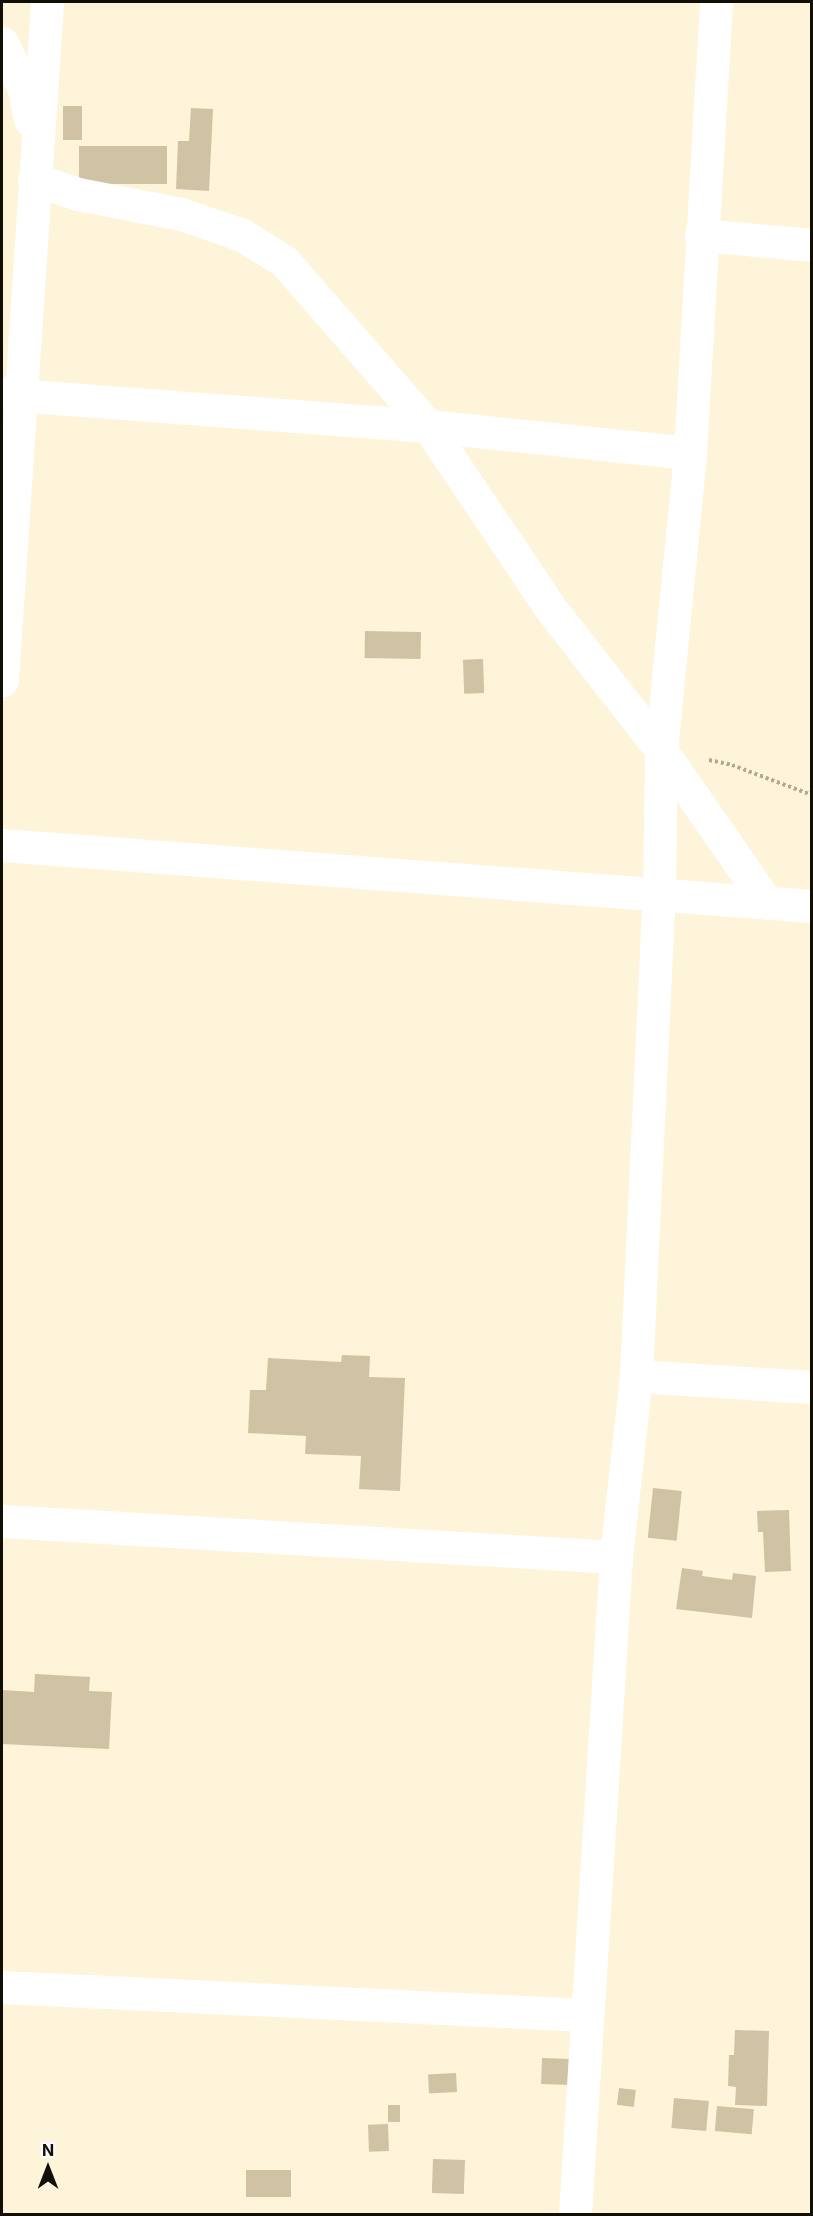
<!DOCTYPE html>
<style>
body{margin:0}
#map{position:relative;width:813px;height:2216px;overflow:hidden;background:#fef4da;font-family:Inter,sans-serif}
div>[style]{position:absolute}
[style*='--x']{left:calc(var(--x)*1px);top:calc(var(--y)*1px);width:calc(var(--w)*1px);rotate:calc(var(--a)*1deg)}
.building>*{inset:0;background:#cfc3a4;transform-origin:0 0}
.path>*{height:4px;margin-top:-2px;transform-origin:0;background:repeating-linear-gradient(90deg,#b1a995 0 3px,transparent 0 6px)}
.street>*{height:33px;margin:-16.5px;padding:0 16.5px;transform-origin:16.5px;border-radius:16.5px;background:#fff}
span{translate:-50% -50%;white-space:nowrap;text-align:center;line-height:1.15;-webkit-text-stroke:4.5px #fff;paint-order:stroke}
.frame{position:absolute;inset:0;border:3px solid #110e06;pointer-events:none}
.north{position:absolute;left:18px;top:2138px;width:60px;height:60px;-webkit-text-stroke:4px #fff;paint-order:stroke;rotate:0deg;font-size:16px;font-weight:700;line-height:24px;text-align:center;color:#110e06}
.north::after{content:'';display:block;margin:auto;width:21px;height:27px;background:#110e06;clip-path:polygon(50% 0,100% 100%,50% 72%,0 100%)}
</style>
<div id="map">
<div class="building">
<div style="left:63px;top:106px;width:19px;height:34px"></div>
<div style="clip-path:polygon(191px 108px,213px 109px,209px 191px,176px 189px,178px 141px,189px 141px)"></div>
<div style="left:79px;top:146px;width:88px;height:38px"></div>
<div style="left:365px;top:631px;width:56px;height:27px;rotate:1deg"></div>
<div style="left:483px;top:659px;width:34px;height:20px;rotate:88deg"></div>
<div style="clip-path:polygon(342px 1355px,370px 1356px,369px 1377px,405px 1378px,400px 1491px,359px 1489px,361px 1456px,305px 1454px,306px 1436px,248px 1433px,250px 1390px,266px 1390px,268px 1358px,341px 1362px)"></div>
<div style="left:653px;top:1488px;width:29px;height:50px;rotate:6deg"></div>
<div style="clip-path:polygon(789px 1510px,791px 1571px,765px 1572px,763px 1532px,758px 1532px,757px 1511px)"></div>
<div style="clip-path:polygon(682px 1568px,703px 1571px,702px 1576px,732px 1580px,733px 1573px,756px 1576px,752px 1618px,676px 1609px)"></div>
<div style="clip-path:polygon(35px 1674px,90px 1677px,89px 1691px,112px 1692px,109px 1749px,2px 1744px,2px 1690px,34px 1692px)"></div>
<div style="clip-path:polygon(735px 2030px,769px 2031px,767px 2106px,735px 2105px,736px 2087px,728px 2086px,729px 2055px,734px 2055px)"></div>
<div style="left:542px;top:2058px;width:36px;height:26px;rotate:2deg"></div>
<div style="left:456px;top:2073px;width:19px;height:28px;rotate:87deg"></div>
<div style="left:619px;top:2088px;width:17px;height:17px;rotate:7deg"></div>
<div style="left:674px;top:2098px;width:35px;height:30px;rotate:5deg"></div>
<div style="left:388px;top:2105px;width:12px;height:17px"></div>
<div style="left:717px;top:2106px;width:37px;height:25px;rotate:5deg"></div>
<div style="left:388px;top:2124px;width:27px;height:20px;rotate:88deg"></div>
<div style="left:433px;top:2159px;width:32px;height:34px;rotate:2deg"></div>
<div style="left:246px;top:2170px;width:45px;height:27px"></div>
</div>
<div class="path">
<div style="--x:709;--y:760;--w:24;--a:12"></div>
<div style="--x:732;--y:765;--w:85;--a:20.6"></div>
</div>
<div class="street">
<div style="--x:2;--y:43;--w:51;--a:64.4"></div>
<div style="--x:24;--y:89;--w:31;--a:79"></div>
<div style="--x:34;--y:179;--w:46;--a:18.8"></div>
<div style="--x:78;--y:194;--w:105;--a:11"></div>
<div style="--x:181;--y:214;--w:65;--a:19"></div>
<div style="--x:242;--y:235;--w:49;--a:31.8"></div>
<div style="--x:284;--y:261;--w:219;--a:48.9"></div>
<div style="--x:428;--y:426;--w:220;--a:56.1"></div>
<div style="--x:551;--y:609;--w:179;--a:52"></div>
<div style="--x:661;--y:750;--w:186;--a:55.3"></div>
<div style="--x:701;--y:235;--w:111;--a:5.1"></div>
<div style="--x:2;--y:394;--w:427;--a:4.3"></div>
<div style="--x:428;--y:426;--w:263;--a:5.9"></div>
<div style="--x:2;--y:680;--w:679;--a:-86.2"></div>
<div style="--x:2;--y:845;--w:812;--a:4.31"></div>
<div style="--x:636;--y:1376;--w:176;--a:3.6"></div>
<div style="--x:2;--y:1521;--w:615;--a:3.36"></div>
<div style="--x:2;--y:1987;--w:585;--a:2.74"></div>
<div style="--x:575;--y:2214;--w:658;--a:-86.43"></div>
<div style="--x:616;--y:1557;--w:182;--a:-83.7"></div>
<div style="--x:636;--y:1376;--w:481;--a:-87.3"></div>
<div style="--x:659;--y:896;--w:146;--a:-89.2"></div>
<div style="--x:661;--y:750;--w:298;--a:-84.4"></div>
<div style="--x:690;--y:453;--w:452;--a:-86.7"></div>
</div>
<div class="frame"></div>
<div class="north">N</div>
</div>
